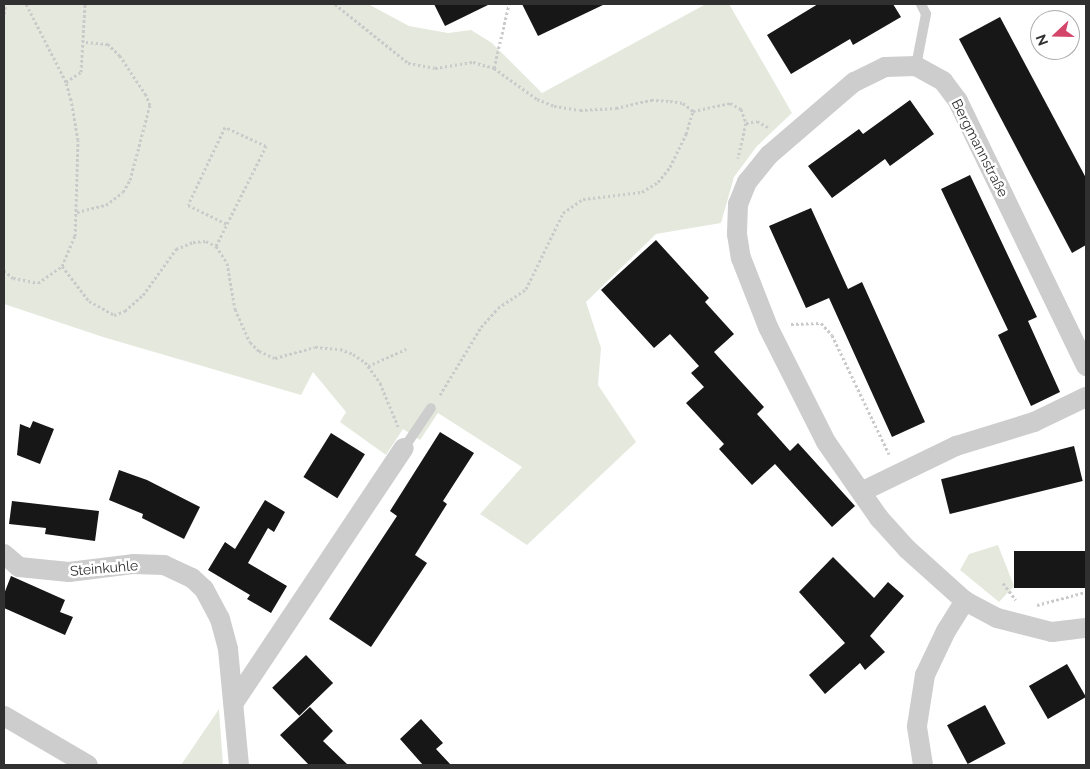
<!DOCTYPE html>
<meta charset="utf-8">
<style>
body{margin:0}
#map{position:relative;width:1090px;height:769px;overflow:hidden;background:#fff;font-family:Raleway,sans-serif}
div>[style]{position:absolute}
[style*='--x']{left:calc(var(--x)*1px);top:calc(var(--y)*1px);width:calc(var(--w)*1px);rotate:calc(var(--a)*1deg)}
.green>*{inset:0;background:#e5e9dd}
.building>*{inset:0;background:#171717;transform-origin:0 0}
.path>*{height:3px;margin-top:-1.5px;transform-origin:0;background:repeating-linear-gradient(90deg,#cacaca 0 2.5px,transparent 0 5px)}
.lane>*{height:10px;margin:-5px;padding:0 5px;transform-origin:5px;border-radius:5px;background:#cdcdcd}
.street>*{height:20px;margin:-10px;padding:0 10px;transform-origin:10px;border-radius:10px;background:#cdcdcd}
span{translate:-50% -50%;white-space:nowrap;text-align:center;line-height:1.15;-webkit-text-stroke:5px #fff;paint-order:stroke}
.street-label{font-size:14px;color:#303030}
.frame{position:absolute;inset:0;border:5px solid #303030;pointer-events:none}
.north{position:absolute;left:1030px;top:10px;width:50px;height:50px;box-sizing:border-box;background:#fff;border:1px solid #acacac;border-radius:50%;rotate:249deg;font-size:14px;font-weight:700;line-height:20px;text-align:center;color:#303030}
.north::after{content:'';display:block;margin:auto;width:18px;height:22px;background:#d34669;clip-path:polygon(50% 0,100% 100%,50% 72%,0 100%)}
</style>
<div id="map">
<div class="green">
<div style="clip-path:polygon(4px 4px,368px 4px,409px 26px,448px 33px,471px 30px,492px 43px,542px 93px,706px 4px,729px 4px,792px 113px,757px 146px,734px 177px,721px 223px,656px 234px,586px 302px,601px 348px,598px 385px,636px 442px,527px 545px,480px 514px,522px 467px,438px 413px,420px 440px,403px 429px,386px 455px,340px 422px,346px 412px,313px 372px,301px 395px,103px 337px,4px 304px)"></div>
<div style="clip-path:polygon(998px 545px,1014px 586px,999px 602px,960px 570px,969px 554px)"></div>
<div style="clip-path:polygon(219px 709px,223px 765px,181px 765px)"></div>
</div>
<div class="building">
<div style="clip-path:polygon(434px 4px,490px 4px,445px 26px)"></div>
<div style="clip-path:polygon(522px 4px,605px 4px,538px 36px)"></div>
<div style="clip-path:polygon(818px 4px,893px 4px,901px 17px,853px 45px,850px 39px,791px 74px,767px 35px)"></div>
<div style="clip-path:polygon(1000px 17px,1086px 178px,1086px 245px,1072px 253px,959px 39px)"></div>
<div style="clip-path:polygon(910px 100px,934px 134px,890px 166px,885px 159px,832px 198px,808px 166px,859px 129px,863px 134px)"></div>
<div style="clip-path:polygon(970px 175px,1037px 317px,1028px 321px,1060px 392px,1031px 406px,998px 335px,1008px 330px,941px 189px)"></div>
<div style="clip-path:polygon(811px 208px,848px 289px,862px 282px,925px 422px,892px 437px,829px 298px,806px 308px,769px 226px)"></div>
<div style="clip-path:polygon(656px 240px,709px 298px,705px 302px,734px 334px,714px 352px,764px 407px,757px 414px,790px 451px,798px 443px,855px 506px,832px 527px,775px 464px,752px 485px,719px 449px,724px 444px,686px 403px,704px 387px,691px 373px,699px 366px,670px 334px,654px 348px,601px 290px)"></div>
<div style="clip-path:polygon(33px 421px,54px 429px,40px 464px,17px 455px,20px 424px,30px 428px)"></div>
<div style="clip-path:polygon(440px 432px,474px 453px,443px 501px,447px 504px,415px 555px,427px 563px,371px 647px,329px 619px,397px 516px,390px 511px)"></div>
<div style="left:331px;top:433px;width:40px;height:52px;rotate:32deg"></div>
<div style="left:1074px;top:446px;width:36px;height:137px;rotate:76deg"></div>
<div style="clip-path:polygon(119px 470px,147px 480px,200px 507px,184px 539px,142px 518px,143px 514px,109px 500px)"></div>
<div style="clip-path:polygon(265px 500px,285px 512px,274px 532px,268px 528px,248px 563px,287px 586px,271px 613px,247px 599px,250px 595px,208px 570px,225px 542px,235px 549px)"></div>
<div style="clip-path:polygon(12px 501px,99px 511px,95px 541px,45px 534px,46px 528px,9px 524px)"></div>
<div style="left:1086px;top:551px;width:37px;height:72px;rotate:90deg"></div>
<div style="clip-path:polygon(833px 557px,874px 598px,888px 582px,904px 596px,870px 636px,885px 652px,865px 670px,860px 663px,825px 694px,809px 675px,845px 643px,799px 592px)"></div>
<div style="clip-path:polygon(11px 576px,65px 600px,60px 612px,73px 617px,65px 635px,4px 608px,4px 594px)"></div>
<div style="left:306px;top:655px;width:39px;height:47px;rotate:46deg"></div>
<div style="left:1067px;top:664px;width:38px;height:44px;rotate:60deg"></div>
<div style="left:985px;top:705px;width:44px;height:43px;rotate:62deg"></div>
<div style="clip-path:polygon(310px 707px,333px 731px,323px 741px,348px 765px,309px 765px,280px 735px)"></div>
<div style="clip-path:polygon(421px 719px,443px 743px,436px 749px,451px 765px,423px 765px,400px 739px)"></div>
</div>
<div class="path">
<div style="--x:335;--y:4;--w:94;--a:38.9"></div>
<div style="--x:408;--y:63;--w:27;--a:10"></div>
<div style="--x:435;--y:68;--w:38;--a:-9"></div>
<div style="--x:473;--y:62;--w:22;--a:16"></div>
<div style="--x:494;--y:68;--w:53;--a:35.8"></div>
<div style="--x:537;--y:99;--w:18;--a:22"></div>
<div style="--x:554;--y:106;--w:26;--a:9"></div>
<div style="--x:580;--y:110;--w:36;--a:-3"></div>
<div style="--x:616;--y:108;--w:36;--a:-13"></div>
<div style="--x:651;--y:100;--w:19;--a:3"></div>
<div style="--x:670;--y:101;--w:13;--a:9"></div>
<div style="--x:683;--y:103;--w:13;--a:39"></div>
<div style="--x:4;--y:14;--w:10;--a:-79"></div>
<div style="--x:494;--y:68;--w:66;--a:-76.8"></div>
<div style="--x:66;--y:82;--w:18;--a:-34"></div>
<div style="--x:81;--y:72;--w:68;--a:-86.6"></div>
<div style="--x:693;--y:111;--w:38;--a:-12"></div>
<div style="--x:730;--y:103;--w:13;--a:29"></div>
<div style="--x:741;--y:109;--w:15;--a:70"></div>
<div style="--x:746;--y:123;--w:36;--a:103"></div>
<div style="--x:746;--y:123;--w:11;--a:-10"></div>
<div style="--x:757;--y:121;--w:14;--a:30"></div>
<div style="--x:77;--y:212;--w:30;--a:-14"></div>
<div style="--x:106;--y:205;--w:21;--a:-37"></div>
<div style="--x:123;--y:192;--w:14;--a:-60"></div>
<div style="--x:130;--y:180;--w:78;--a:-75.1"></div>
<div style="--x:150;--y:105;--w:11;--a:-112"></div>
<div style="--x:146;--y:95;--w:47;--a:-123.7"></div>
<div style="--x:120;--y:56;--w:17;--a:-135"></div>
<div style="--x:108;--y:44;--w:25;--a:-175"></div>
<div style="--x:216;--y:246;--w:112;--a:-63.4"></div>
<div style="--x:266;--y:146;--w:45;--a:-155.1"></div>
<div style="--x:225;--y:127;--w:86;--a:115.4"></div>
<div style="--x:188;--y:205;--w:43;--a:26"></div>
<div style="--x:62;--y:266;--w:44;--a:52.4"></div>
<div style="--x:89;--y:301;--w:29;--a:29"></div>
<div style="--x:114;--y:315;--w:12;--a:-20"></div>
<div style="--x:125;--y:311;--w:24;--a:-42"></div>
<div style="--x:143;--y:295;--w:57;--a:-54.3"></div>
<div style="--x:176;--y:249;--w:18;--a:-22"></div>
<div style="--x:193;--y:242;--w:13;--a:-4"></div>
<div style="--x:206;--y:241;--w:11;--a:27"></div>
<div style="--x:216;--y:246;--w:20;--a:57"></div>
<div style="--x:227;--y:263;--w:47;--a:80.1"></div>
<div style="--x:235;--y:309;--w:36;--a:66"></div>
<div style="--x:250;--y:342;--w:13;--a:45"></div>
<div style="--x:259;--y:351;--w:17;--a:24"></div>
<div style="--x:275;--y:358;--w:41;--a:-15.4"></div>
<div style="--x:315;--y:347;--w:25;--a:5"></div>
<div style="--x:340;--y:349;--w:14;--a:21"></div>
<div style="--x:353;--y:354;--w:14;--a:34"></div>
<div style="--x:365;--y:362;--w:26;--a:54"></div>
<div style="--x:380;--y:383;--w:47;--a:67.3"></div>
<div style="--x:4;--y:270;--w:12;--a:42"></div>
<div style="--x:13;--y:278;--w:25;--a:11"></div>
<div style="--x:38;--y:283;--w:29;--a:-35"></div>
<div style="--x:62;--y:266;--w:33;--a:-67"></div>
<div style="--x:75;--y:236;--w:96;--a:-88.2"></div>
<div style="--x:78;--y:140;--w:41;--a:-99.9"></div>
<div style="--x:71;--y:100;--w:19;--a:-106"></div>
<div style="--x:66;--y:82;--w:88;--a:-117.1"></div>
<div style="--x:791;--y:324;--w:30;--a:-2"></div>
<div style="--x:821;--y:323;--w:16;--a:47"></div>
<div style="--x:832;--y:335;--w:132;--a:64.4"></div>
<div style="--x:368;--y:366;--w:42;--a:-24.1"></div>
<div style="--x:440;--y:395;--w:79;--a:-58.9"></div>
<div style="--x:481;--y:327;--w:25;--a:-48"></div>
<div style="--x:498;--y:308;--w:34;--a:-34"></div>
<div style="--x:526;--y:289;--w:85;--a:-64"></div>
<div style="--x:563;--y:213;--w:24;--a:-35"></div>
<div style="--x:583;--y:199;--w:59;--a:-6.8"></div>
<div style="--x:642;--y:192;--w:19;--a:-32"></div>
<div style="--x:658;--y:182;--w:19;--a:-51"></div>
<div style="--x:670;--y:167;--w:37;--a:-64"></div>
<div style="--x:686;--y:134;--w:24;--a:-73"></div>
<div style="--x:1003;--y:583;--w:21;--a:53"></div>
<div style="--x:1037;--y:605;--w:51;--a:-14.9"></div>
</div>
<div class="lane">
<div style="--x:916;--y:66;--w:53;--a:-79.1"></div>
<div style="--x:926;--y:14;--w:11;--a:-117"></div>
<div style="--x:404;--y:448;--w:48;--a:-56"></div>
</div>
<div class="street">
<div style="--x:1086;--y:366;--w:294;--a:-115.8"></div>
<div style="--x:958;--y:101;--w:25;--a:-127"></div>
<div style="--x:943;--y:81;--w:31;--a:-151"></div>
<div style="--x:916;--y:66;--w:31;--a:178"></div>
<div style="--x:885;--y:67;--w:34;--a:154"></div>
<div style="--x:854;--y:82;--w:112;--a:139.3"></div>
<div style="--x:769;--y:155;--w:35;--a:129"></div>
<div style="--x:747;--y:182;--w:24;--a:112"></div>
<div style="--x:738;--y:204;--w:30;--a:92"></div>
<div style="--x:737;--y:234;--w:24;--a:81"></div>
<div style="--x:741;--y:258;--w:74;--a:68.6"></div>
<div style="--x:768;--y:327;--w:129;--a:63.2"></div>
<div style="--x:826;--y:442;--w:93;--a:55.1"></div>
<div style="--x:879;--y:518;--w:42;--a:47.9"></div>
<div style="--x:907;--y:549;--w:78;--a:41.9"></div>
<div style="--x:965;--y:601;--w:36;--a:28"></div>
<div style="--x:997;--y:618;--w:57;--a:14.3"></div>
<div style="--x:1052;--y:632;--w:34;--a:-7"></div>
<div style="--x:861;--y:492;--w:106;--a:-25.8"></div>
<div style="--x:956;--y:446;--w:82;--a:-17.1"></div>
<div style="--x:1034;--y:422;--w:58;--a:-25.7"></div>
<div style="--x:4;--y:554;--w:20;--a:41"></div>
<div style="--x:19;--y:567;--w:50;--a:5.7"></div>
<div style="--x:69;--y:572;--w:64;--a:-7.1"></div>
<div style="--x:133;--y:564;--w:31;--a:2"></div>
<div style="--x:164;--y:565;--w:31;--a:25"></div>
<div style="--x:192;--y:578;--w:16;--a:43"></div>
<div style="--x:204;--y:589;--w:34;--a:62"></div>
<div style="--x:220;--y:619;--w:31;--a:75"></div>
<div style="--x:228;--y:649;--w:117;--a:84.6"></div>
<div style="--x:235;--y:701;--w:304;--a:-56.3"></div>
<div style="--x:4;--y:716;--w:97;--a:30.3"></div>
<div style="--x:923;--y:765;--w:39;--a:-99"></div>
<div style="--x:917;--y:726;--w:52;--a:-81.1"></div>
<div style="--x:925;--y:675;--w:49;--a:-64.5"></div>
<div style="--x:946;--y:631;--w:36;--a:-58"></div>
</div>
<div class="street-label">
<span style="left:980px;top:148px;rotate:63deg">Bergmannstraße</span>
<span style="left:104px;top:568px;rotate:-5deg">Steinkuhle</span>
</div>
<div class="frame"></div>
<div class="north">N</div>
</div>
